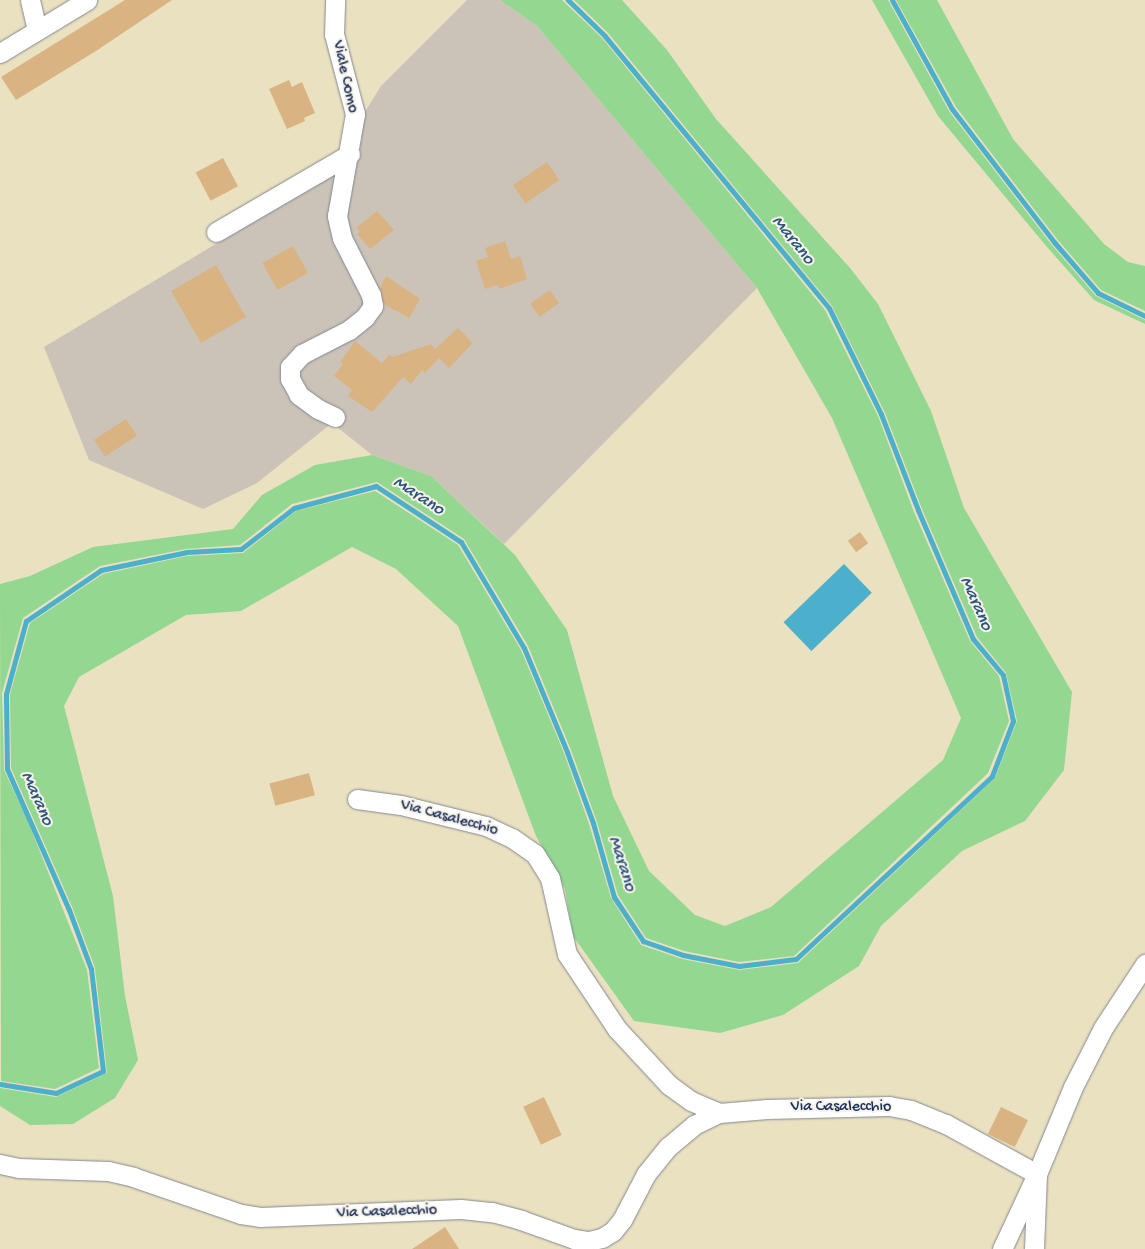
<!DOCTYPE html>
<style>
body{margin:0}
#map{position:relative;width:1145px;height:1249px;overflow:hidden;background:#eae1c0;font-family:"Gochi Hand",sans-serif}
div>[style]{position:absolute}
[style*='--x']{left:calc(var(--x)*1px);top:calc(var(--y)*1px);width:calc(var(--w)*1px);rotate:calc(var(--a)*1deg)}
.industrial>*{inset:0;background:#cbc3b8}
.green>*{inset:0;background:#94d790}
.water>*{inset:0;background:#4cafcb;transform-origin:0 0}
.stream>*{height:5px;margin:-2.5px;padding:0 2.5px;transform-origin:2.5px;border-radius:2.5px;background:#4cafcb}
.building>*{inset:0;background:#d9b482;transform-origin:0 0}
.roads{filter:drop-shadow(0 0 1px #82888f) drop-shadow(0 0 1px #82888f)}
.minor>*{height:19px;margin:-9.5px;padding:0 9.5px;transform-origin:9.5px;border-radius:9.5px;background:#fff}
span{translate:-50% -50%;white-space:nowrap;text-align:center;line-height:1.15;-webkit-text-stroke:4px #f7f3e8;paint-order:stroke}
.street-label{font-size:16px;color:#1b2f5e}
.water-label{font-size:18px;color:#2a557f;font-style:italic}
</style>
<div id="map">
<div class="industrial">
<div style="clip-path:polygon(467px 0,500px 0,537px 26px,757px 288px,504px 544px,431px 476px,372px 455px,332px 423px,257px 483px,203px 509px,89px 460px,44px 347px,339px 170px,331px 217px,336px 239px,366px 304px,360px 313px,346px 325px,298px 349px,283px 364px,283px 381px,294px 399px,315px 415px,332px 423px,338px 410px,305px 389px,297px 377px,297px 370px,306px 360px,353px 337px,371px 323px,381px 307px,379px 293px,349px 235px,346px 216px,363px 115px,381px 86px)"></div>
</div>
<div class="green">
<div style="clip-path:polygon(500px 0,562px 0,602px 38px,825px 310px,878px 416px,914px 512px,970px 641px,999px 676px,1009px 721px,988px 773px,794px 956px,739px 962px,684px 951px,646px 938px,618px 895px,597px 822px,571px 750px,528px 646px,464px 539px,377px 482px,292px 504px,240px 545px,186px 549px,100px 566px,23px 618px,2px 693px,4px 770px,27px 819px,87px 970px,99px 1068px,55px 1089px,1px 1081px,0 584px,30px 576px,93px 547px,233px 529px,262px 495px,315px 465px,372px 455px,431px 476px,515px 555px,567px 630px,613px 796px,649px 871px,695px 915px,725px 926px,771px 907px,943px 760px,961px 718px,832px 418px,757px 288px,537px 26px)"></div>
<div style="clip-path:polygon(574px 0,622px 0,667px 50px,716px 119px,850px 268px,878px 304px,931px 411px,964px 508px,1072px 692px,1064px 770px,1025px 821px,962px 851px,881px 926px,859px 966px,783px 1015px,720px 1033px,634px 1021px,573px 936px,565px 889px,536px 836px,458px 626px,396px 569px,352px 547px,241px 611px,186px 615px,79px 677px,64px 706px,113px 896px,125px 996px,138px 1060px,115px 1098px,73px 1124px,30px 1125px,0 1106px,0 1088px,56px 1097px,107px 1073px,95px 968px,73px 909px,11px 768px,10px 694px,30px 623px,103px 574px,187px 556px,243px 553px,296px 511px,375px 491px,458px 545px,521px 650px,564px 753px,589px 824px,611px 898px,641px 945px,682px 959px,739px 970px,798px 963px,995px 778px,1017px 721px,1006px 673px,977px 637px,922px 509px,885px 413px,832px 306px,608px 33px)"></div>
<div style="clip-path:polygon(872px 0,888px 0,949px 111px,1051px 244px,1096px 296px,1145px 320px,1145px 324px,1094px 300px,1047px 247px,938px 116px)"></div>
<div style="clip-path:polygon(896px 0,937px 0,1013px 139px,1104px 244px,1128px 262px,1145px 266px,1145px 311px,1101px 290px,1057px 239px,956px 107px)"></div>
</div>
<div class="water">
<div style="left:844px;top:564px;width:40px;height:84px;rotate:46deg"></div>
</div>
<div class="stream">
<div style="--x:892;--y:0;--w:124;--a:61.2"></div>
<div style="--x:952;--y:109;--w:168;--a:52.5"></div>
<div style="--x:1054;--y:242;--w:67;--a:49.2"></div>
<div style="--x:1098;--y:293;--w:52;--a:26.1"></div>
<div style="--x:0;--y:1084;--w:57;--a:9.1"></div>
<div style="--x:56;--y:1093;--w:52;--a:-25.1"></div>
<div style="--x:103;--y:1071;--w:103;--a:-96.7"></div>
<div style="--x:91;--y:969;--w:63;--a:-110.4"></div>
<div style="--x:69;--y:910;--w:154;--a:-113.7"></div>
<div style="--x:7;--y:769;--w:75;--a:-90.8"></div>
<div style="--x:6;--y:694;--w:76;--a:-74.7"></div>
<div style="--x:26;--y:621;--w:91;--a:-34.2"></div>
<div style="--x:101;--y:570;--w:88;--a:-11.8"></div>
<div style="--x:187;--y:552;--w:54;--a:-3.2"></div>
<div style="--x:241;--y:549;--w:67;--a:-37.7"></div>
<div style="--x:294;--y:508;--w:85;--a:-15"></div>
<div style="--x:376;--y:486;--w:102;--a:33.4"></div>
<div style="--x:461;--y:542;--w:123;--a:59.3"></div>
<div style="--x:524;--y:648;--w:113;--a:67.5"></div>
<div style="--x:567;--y:752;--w:76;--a:69.9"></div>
<div style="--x:593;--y:823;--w:77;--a:74.2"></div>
<div style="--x:614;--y:897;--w:53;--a:56.6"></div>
<div style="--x:643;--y:941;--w:42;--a:19.3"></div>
<div style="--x:683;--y:955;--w:57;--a:11.1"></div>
<div style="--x:739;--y:966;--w:57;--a:-7"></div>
<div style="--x:796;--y:959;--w:268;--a:-43"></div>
<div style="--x:992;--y:776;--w:59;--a:-69.1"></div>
<div style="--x:1013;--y:721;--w:47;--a:-102.3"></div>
<div style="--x:1003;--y:675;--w:47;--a:-129.8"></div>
<div style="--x:973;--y:639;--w:140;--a:-113.1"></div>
<div style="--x:918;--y:510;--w:103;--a:-111.1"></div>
<div style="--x:881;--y:414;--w:118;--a:-116.1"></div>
<div style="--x:829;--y:308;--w:352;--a:-129.5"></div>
<div style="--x:605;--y:36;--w:52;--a:-135.8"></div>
</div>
<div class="building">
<div style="clip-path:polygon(125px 0,172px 0,96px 51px,16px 100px,1px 77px)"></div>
<div style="clip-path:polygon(289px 80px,292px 87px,302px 82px,315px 113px,304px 118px,305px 121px,287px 129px,269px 89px)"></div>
<div style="left:223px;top:158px;width:32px;height:31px;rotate:62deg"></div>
<div style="left:547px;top:162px;width:22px;height:41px;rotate:56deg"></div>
<div style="clip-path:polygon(377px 211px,394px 230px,370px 249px,357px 234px,360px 232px,356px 228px)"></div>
<div style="clip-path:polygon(505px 241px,511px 259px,520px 256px,527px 279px,499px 289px,498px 285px,485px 289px,476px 261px,488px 257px,485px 248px)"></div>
<div style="left:293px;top:246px;width:31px;height:35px;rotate:61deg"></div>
<div style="left:216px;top:265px;width:60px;height:52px;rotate:60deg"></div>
<div style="clip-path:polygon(386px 276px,420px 299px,409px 318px,384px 304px,380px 287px)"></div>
<div style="left:550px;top:290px;width:16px;height:24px;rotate:55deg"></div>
<div style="clip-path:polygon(458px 328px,473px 343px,449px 368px,439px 358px,425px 373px,422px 370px,411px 384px,403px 377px,372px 412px,348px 396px,352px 390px,334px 376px,343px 364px,340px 362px,355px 341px,382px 363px,390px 354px,392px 357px,431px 344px,435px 349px)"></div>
<div style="left:126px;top:419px;width:20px;height:38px;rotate:57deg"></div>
<div style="left:860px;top:532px;width:14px;height:15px;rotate:54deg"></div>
<div style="left:309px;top:773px;width:23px;height:41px;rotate:75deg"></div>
<div style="left:544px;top:1097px;width:42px;height:23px;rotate:65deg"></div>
<div style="left:1001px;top:1107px;width:30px;height:30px;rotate:26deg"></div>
<div style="clip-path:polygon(445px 1227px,459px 1249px,412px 1249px)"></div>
</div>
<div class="roads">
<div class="minor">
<div style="--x:30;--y:0;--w:31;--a:77"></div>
<div style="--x:0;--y:53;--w:102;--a:-31.3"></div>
<div style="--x:216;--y:232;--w:155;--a:-30.2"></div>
<div style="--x:335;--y:417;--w:19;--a:-155"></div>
<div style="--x:318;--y:409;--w:24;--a:-144"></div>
<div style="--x:299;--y:395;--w:18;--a:-119"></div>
<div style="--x:290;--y:379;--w:12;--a:-90"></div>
<div style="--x:290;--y:367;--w:18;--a:-47"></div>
<div style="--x:302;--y:354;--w:53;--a:-27.1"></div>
<div style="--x:349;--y:330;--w:21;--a:-39"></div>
<div style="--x:365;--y:317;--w:14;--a:-54"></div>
<div style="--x:373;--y:306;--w:11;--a:-100"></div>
<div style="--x:371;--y:295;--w:64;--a:-117"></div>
<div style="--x:342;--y:238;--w:23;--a:-103"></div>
<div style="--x:337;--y:216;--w:104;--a:-80"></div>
<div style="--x:355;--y:114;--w:83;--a:-104.7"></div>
<div style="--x:334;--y:34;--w:34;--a:-88"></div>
<div style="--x:357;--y:799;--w:44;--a:7.8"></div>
<div style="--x:401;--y:805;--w:88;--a:13.9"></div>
<div style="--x:486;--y:826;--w:29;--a:25"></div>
<div style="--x:512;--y:838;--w:28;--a:35"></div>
<div style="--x:535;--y:854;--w:28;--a:58"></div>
<div style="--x:550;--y:878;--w:78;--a:77.4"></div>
<div style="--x:567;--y:954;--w:90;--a:56.3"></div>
<div style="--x:617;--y:1029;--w:76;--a:47.1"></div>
<div style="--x:669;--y:1085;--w:27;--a:36"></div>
<div style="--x:691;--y:1101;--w:30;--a:23"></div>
<div style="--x:0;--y:1164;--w:19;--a:12"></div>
<div style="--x:19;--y:1168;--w:89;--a:1.9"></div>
<div style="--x:108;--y:1171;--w:26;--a:13"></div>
<div style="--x:133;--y:1177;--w:114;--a:18.9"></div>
<div style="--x:241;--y:1214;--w:19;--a:9"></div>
<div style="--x:260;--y:1217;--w:201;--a:-2.3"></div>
<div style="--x:461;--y:1209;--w:31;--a:6"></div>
<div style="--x:492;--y:1212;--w:30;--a:15"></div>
<div style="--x:521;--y:1220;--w:56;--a:19.7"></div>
<div style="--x:574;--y:1239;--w:15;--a:8"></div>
<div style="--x:589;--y:1241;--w:13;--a:-13"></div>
<div style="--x:602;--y:1238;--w:13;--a:-32"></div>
<div style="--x:613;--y:1231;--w:14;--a:-51"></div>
<div style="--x:622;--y:1220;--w:52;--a:-62.4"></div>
<div style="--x:646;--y:1174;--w:35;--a:-51"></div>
<div style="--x:668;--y:1147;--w:34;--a:-40"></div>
<div style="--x:694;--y:1125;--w:28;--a:-26"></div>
<div style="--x:719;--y:1113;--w:48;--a:-4.8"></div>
<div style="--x:767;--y:1109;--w:122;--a:-1.4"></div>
<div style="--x:889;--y:1106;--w:22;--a:10"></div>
<div style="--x:911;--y:1110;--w:38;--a:22"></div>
<div style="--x:946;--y:1124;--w:104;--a:28.8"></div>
<div style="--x:1037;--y:1174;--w:83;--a:115"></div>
<div style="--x:1034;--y:1249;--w:75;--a:-87.7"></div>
<div style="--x:1037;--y:1174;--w:94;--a:-67.5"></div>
<div style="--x:1073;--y:1087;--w:66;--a:-63"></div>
<div style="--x:1103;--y:1028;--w:77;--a:-56.7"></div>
</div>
</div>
<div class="street-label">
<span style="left:344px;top:77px;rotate:77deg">Viale Como</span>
<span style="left:449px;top:819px;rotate:15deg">Via Casalecchio</span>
<span style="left:841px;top:1108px">Via Casalecchio</span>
<span style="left:387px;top:1213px;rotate:-2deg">Via Casalecchio</span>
</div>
<div class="water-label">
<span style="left:792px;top:241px;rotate:51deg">Marano</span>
<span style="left:418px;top:497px;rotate:33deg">Marano</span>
<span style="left:975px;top:604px;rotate:66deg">Marano</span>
<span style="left:36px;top:799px;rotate:66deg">Marano</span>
<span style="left:621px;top:864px;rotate:72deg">Marano</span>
</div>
</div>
